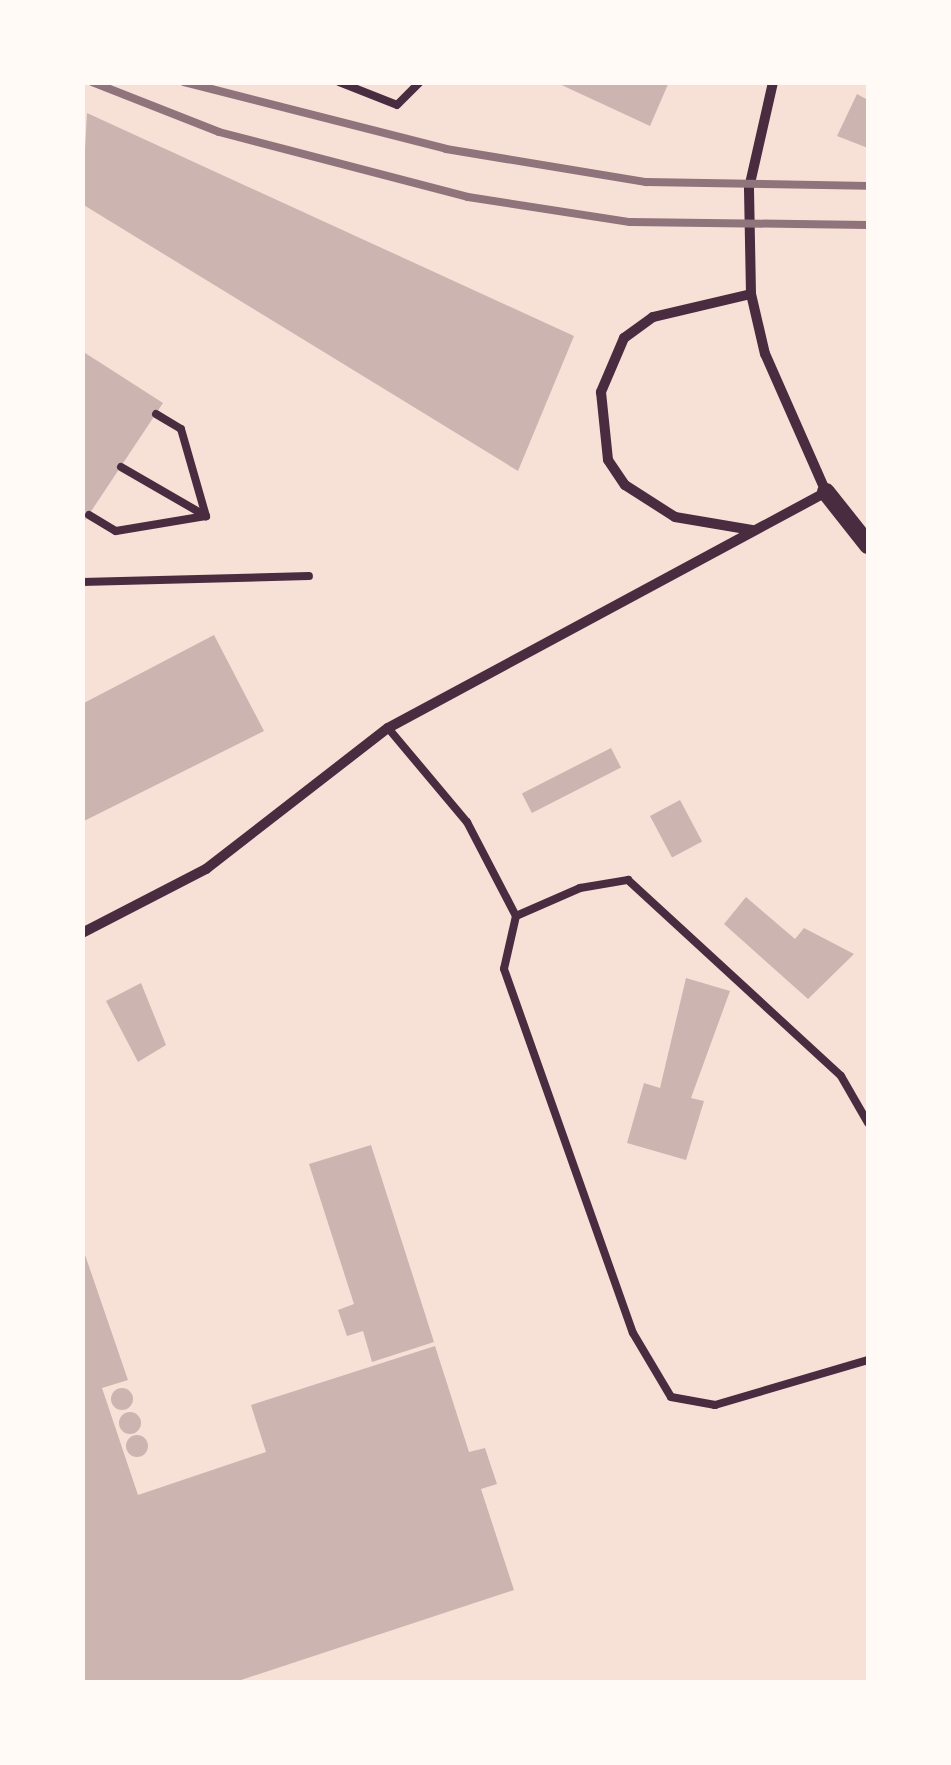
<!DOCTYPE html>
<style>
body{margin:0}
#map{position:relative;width:951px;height:1765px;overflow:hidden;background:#f7e1d7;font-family:Raleway,sans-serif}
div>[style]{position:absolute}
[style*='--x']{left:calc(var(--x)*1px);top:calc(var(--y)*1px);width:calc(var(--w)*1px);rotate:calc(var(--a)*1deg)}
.building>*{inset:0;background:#ccb4b1;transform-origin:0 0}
.round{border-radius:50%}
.service>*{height:8px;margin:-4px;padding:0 4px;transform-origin:4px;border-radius:4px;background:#4a2c40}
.minor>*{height:10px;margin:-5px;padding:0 5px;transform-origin:5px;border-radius:5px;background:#4a2c40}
.tertiary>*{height:18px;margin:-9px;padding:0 9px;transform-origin:9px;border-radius:9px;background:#4a2c40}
.rail>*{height:8px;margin:-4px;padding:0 4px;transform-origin:4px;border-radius:4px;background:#8f747c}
span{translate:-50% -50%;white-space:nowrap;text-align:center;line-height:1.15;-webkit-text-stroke:9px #fffaf5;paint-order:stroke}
.frame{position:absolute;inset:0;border:85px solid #fffaf5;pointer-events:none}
</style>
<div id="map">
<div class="building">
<div style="clip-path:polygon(555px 82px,669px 82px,650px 126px)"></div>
<div style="clip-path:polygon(857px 94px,868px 100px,868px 148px,837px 136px)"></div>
<div style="clip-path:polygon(87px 113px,574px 336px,518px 471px,82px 204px)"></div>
<div style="clip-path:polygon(82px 351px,163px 403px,82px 525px)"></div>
<div style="clip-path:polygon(214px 635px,264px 731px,82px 822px,82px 704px)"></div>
<div style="left:611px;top:748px;width:22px;height:100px;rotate:63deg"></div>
<div style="left:680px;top:800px;width:47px;height:34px;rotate:62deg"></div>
<div style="clip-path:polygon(746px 897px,795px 939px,804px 928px,854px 954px,808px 999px,724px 924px)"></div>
<div style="clip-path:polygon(686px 978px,730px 991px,691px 1098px,704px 1101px,686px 1160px,627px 1143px,644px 1083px,660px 1088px)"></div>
<div style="clip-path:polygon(141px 983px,166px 1045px,138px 1062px,106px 1001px)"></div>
<div style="clip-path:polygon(371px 1145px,434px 1342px,372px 1362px,363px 1331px,347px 1336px,338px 1310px,354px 1304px,309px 1164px)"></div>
<div style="clip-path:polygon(82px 1246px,128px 1380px,102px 1388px,138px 1495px,266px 1452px,251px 1405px,435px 1346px,469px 1452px,485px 1448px,497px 1484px,481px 1489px,514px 1590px,235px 1682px,82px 1682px)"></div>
<div class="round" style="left:111px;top:1388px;width:22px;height:22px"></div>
<div class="round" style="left:119px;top:1412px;width:22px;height:22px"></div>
<div class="round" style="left:126px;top:1435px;width:22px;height:22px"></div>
</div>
<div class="service">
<div style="--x:339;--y:82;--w:62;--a:21.6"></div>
<div style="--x:397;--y:105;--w:33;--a:-45"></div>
<div style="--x:156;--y:414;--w:29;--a:31"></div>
<div style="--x:181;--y:429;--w:91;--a:74"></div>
<div style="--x:121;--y:467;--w:98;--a:30"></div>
<div style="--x:89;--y:515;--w:31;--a:31"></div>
<div style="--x:116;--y:531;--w:91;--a:-9.5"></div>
<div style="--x:82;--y:582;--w:227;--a:-1.5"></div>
<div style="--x:388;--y:728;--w:123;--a:50"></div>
<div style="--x:467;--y:822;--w:106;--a:62.5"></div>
<div style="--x:516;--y:916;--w:54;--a:102.8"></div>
<div style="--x:504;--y:969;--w:386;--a:70.5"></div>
<div style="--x:633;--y:1333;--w:74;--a:59.3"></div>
<div style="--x:671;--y:1397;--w:45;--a:10.3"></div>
<div style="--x:715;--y:1405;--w:159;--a:-16.4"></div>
<div style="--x:516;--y:916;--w:70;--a:-23.6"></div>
<div style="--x:580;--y:888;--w:49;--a:-9.5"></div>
<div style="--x:628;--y:880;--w:289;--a:42.6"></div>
<div style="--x:841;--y:1076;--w:54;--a:60.1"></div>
</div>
<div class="minor">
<div style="--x:751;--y:294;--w:101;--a:166.8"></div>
<div style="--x:653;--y:317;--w:36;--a:144"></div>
<div style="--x:624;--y:338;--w:59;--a:113.1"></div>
<div style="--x:601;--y:392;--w:68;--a:84.1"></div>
<div style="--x:608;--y:460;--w:30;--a:56"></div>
<div style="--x:625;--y:485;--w:59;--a:32.6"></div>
<div style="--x:675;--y:517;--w:78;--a:9.6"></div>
<div style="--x:82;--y:933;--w:140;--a:-27.3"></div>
<div style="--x:206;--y:869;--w:230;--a:-37.8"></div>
<div style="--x:388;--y:728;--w:498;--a:-28.3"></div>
<div style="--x:826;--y:492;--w:151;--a:-113.8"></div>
<div style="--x:765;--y:354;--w:62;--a:-103.1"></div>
<div style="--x:751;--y:294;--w:106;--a:-91.1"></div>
<div style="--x:749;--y:188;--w:109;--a:-77.2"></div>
</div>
<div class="tertiary">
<div style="--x:826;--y:492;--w:68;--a:51.6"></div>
</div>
<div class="rail">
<div style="--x:92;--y:82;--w:136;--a:21.5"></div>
<div style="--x:219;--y:132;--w:257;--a:14.6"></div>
<div style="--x:468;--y:197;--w:164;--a:8.8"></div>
<div style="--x:630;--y:222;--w:238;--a:0.7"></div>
<div style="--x:184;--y:82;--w:270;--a:14.3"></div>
<div style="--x:446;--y:149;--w:203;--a:9.4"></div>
<div style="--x:646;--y:182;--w:222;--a:1"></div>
</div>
<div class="frame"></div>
</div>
